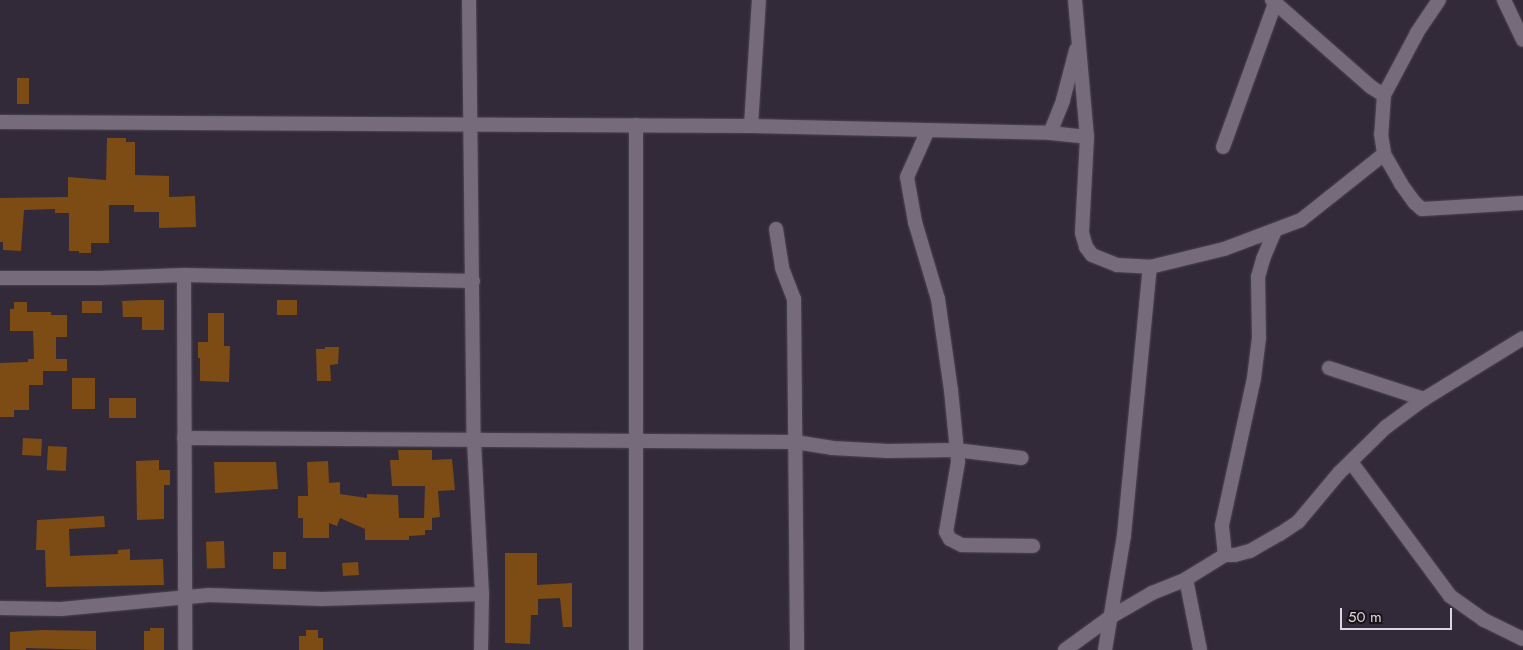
<!DOCTYPE html>
<style>
body{margin:0}
#map{position:relative;width:1523px;height:650px;overflow:hidden;background:#322a38;font-family:Jost,sans-serif}
div>[style]{position:absolute}
[style*='--x']{left:calc(var(--x)*1px);top:calc(var(--y)*1px);width:calc(var(--w)*1px);rotate:calc(var(--a)*1deg)}
.building>*{inset:0;background:#7d4b14;transform-origin:0 0}
.roads{filter:drop-shadow(0 0 1px #4c4551) drop-shadow(0 0 1px #4c4551)}
.minor>*{height:14px;margin:-7px;padding:0 7px;transform-origin:7px;border-radius:7px;background:#756b7b}
span{translate:-50% -50%;white-space:nowrap;text-align:center;line-height:1.15;-webkit-text-stroke:4.5px #18141a;paint-order:stroke}
.scale{position:absolute;left:1340px;top:608px;width:112px;height:22px;box-sizing:border-box;border:2px solid #dbd6df;border-top:0;padding-left:6px;font-size:15px;line-height:18px;white-space:nowrap;color:#dbd6df;-webkit-text-stroke:4px #18141a;paint-order:stroke}
</style>
<div id="map">
<div class="building">
<div style="left:17px;top:78px;width:12px;height:26px"></div>
<div style="clip-path:polygon(107px 138px,126px 138px,126px 142px,135px 142px,135px 175px,169px 176px,169px 197px,195px 196px,196px 227px,159px 228px,159px 212px,134px 212px,134px 205px,109px 205px,109px 243px,91px 243px,91px 253px,79px 253px,79px 251px,69px 251px,69px 213px,55px 213px,55px 209px,24px 210px,21px 251px,3px 250px,3px 242px,0 242px,0 198px,68px 197px,68px 177px,106px 180px)"></div>
<div style="clip-path:polygon(142px 300px,164px 300px,164px 330px,142px 330px,142px 317px,123px 317px,122px 301px)"></div>
<div style="left:277px;top:300px;width:20px;height:15px"></div>
<div style="left:82px;top:301px;width:20px;height:12px"></div>
<div style="clip-path:polygon(14px 302px,27px 302px,27px 312px,51px 312px,51px 315px,67px 315px,67px 337px,56px 337px,56px 359px,67px 359px,67px 371px,43px 371px,43px 385px,29px 385px,29px 410px,14px 410px,14px 417px,0 417px,0 363px,28px 362px,28px 359px,34px 359px,33px 331px,10px 331px,10px 309px,14px 309px)"></div>
<div style="clip-path:polygon(208px 313px,224px 313px,224px 346px,230px 346px,229px 382px,200px 381px,200px 358px,198px 358px,198px 342px,208px 342px)"></div>
<div style="clip-path:polygon(325px 347px,339px 347px,338px 364px,330px 365px,331px 381px,317px 381px,316px 349px,325px 349px)"></div>
<div style="left:72px;top:378px;width:23px;height:31px"></div>
<div style="left:109px;top:398px;width:27px;height:20px"></div>
<div style="left:23px;top:438px;width:19px;height:17px;rotate:3deg"></div>
<div style="left:48px;top:446px;width:19px;height:24px;rotate:3deg"></div>
<div style="clip-path:polygon(398px 450px,432px 450px,432px 460px,452px 459px,455px 490px,438px 491px,440px 517px,432px 518px,432px 530px,425px 530px,425px 535px,409px 536px,409px 540px,365px 540px,365px 529px,340px 518px,337px 526px,329px 523px,329px 538px,303px 538px,303px 518px,298px 518px,298px 496px,308px 496px,307px 462px,328px 461px,329px 483px,340px 482px,340px 494px,367px 498px,367px 494px,398px 495px,399px 518px,424px 518px,425px 486px,392px 486px,390px 460px,399px 460px)"></div>
<div style="clip-path:polygon(159px 460px,159px 470px,170px 470px,170px 485px,164px 485px,164px 519px,137px 520px,136px 461px)"></div>
<div style="clip-path:polygon(214px 462px,276px 462px,278px 489px,215px 493px)"></div>
<div style="clip-path:polygon(104px 516px,105px 527px,69px 529px,70px 556px,118px 554px,118px 550px,130px 549px,130px 560px,163px 559px,164px 585px,46px 587px,45px 550px,36px 550px,37px 520px)"></div>
<div style="left:224px;top:541px;width:27px;height:18px;rotate:88deg"></div>
<div style="left:273px;top:552px;width:13px;height:17px"></div>
<div style="clip-path:polygon(505px 553px,537px 553px,537px 585px,572px 583px,572px 627px,563px 627px,560px 598px,538px 599px,538px 615px,531px 615px,530px 644px,505px 643px)"></div>
<div style="left:358px;top:562px;width:13px;height:16px;rotate:86deg"></div>
<div style="clip-path:polygon(150px 628px,164px 628px,164px 650px,144px 650px,144px 631px,150px 631px)"></div>
<div style="clip-path:polygon(42px 630px,96px 631px,96px 650px,26px 648px,26px 650px,10px 650px,10px 632px)"></div>
<div style="clip-path:polygon(306px 630px,318px 630px,318px 638px,323px 638px,323px 650px,299px 650px,299px 636px,306px 636px)"></div>
</div>
<div class="roads">
<div class="minor">
<div style="--x:469;--y:0;--w:441;--a:89.4"></div>
<div style="--x:474;--y:441;--w:153;--a:87"></div>
<div style="--x:482;--y:594;--w:56;--a:91"></div>
<div style="--x:1075;--y:0;--w:138;--a:85"></div>
<div style="--x:1087;--y:137;--w:96;--a:93"></div>
<div style="--x:1082;--y:233;--w:15;--a:74"></div>
<div style="--x:1086;--y:247;--w:10;--a:53"></div>
<div style="--x:1092;--y:255;--w:27;--a:22"></div>
<div style="--x:1117;--y:265;--w:33;--a:3"></div>
<div style="--x:1150;--y:267;--w:76;--a:-13.7"></div>
<div style="--x:1224;--y:249;--w:82;--a:-20.6"></div>
<div style="--x:1301;--y:220;--w:106;--a:-38.5"></div>
<div style="--x:1272;--y:0;--w:132;--a:41.3"></div>
<div style="--x:1371;--y:87;--w:15;--a:32"></div>
<div style="--x:1439;--y:0;--w:40;--a:124"></div>
<div style="--x:1417;--y:33;--w:70;--a:118"></div>
<div style="--x:1384;--y:95;--w:39;--a:94"></div>
<div style="--x:1381;--y:134;--w:20;--a:81"></div>
<div style="--x:1384;--y:154;--w:34;--a:60"></div>
<div style="--x:1401;--y:184;--w:24;--a:54"></div>
<div style="--x:1415;--y:203;--w:9;--a:41"></div>
<div style="--x:1422;--y:209;--w:101;--a:-3.4"></div>
<div style="--x:1504;--y:0;--w:44;--a:64.6"></div>
<div style="--x:0;--y:122;--w:751;--a:0.31"></div>
<div style="--x:751;--y:126;--w:299;--a:1.3"></div>
<div style="--x:1050;--y:133;--w:37;--a:6"></div>
<div style="--x:636;--y:125;--w:525;--a:90"></div>
<div style="--x:751;--y:126;--w:126;--a:-86.4"></div>
<div style="--x:928;--y:130;--w:51;--a:114.1"></div>
<div style="--x:907;--y:177;--w:46;--a:79.9"></div>
<div style="--x:915;--y:222;--w:80;--a:73.4"></div>
<div style="--x:938;--y:299;--w:92;--a:81.9"></div>
<div style="--x:951;--y:390;--w:72;--a:84.4"></div>
<div style="--x:958;--y:462;--w:71;--a:99.7"></div>
<div style="--x:946;--y:532;--w:8;--a:60"></div>
<div style="--x:950;--y:539;--w:13;--a:27"></div>
<div style="--x:962;--y:545;--w:71;--a:0.8"></div>
<div style="--x:1050;--y:133;--w:35;--a:-68"></div>
<div style="--x:1063;--y:100;--w:52;--a:-75.4"></div>
<div style="--x:1223;--y:147;--w:153;--a:-70.1"></div>
<div style="--x:776;--y:229;--w:39;--a:81"></div>
<div style="--x:782;--y:268;--w:33;--a:69"></div>
<div style="--x:794;--y:299;--w:351;--a:89.5"></div>
<div style="--x:184;--y:275;--w:375;--a:89.8"></div>
<div style="--x:0;--y:278;--w:100;--a:0"></div>
<div style="--x:100;--y:278;--w:84;--a:-2"></div>
<div style="--x:184;--y:275;--w:289;--a:1.2"></div>
<div style="--x:1329;--y:368;--w:100;--a:18.1"></div>
<div style="--x:184;--y:438;--w:611;--a:0.38"></div>
<div style="--x:795;--y:442;--w:37;--a:9"></div>
<div style="--x:832;--y:448;--w:56;--a:3.1"></div>
<div style="--x:888;--y:451;--w:68;--a:-0.8"></div>
<div style="--x:956;--y:450;--w:66;--a:6.9"></div>
<div style="--x:1351;--y:462;--w:167;--a:53.5"></div>
<div style="--x:1450;--y:596;--w:42;--a:35.2"></div>
<div style="--x:1484;--y:620;--w:43;--a:26"></div>
<div style="--x:1225;--y:555;--w:30;--a:-96"></div>
<div style="--x:1222;--y:525;--w:150;--a:-77.7"></div>
<div style="--x:1254;--y:378;--w:40;--a:-82.9"></div>
<div style="--x:1259;--y:338;--w:61;--a:-90.9"></div>
<div style="--x:1258;--y:277;--w:19;--a:-74"></div>
<div style="--x:1263;--y:259;--w:30;--a:-67"></div>
<div style="--x:1186;--y:579;--w:72;--a:78.8"></div>
<div style="--x:0;--y:608;--w:61;--a:0.9"></div>
<div style="--x:61;--y:609;--w:149;--a:-5.4"></div>
<div style="--x:209;--y:595;--w:113;--a:2"></div>
<div style="--x:322;--y:599;--w:160;--a:-1.8"></div>
<div style="--x:1065;--y:650;--w:54;--a:-36"></div>
<div style="--x:1109;--y:618;--w:50;--a:-30.2"></div>
<div style="--x:1152;--y:593;--w:37;--a:-22"></div>
<div style="--x:1186;--y:579;--w:46;--a:-31.6"></div>
<div style="--x:1225;--y:555;--w:10;--a:0"></div>
<div style="--x:1235;--y:555;--w:16;--a:-15"></div>
<div style="--x:1250;--y:551;--w:34;--a:-30"></div>
<div style="--x:1280;--y:534;--w:22;--a:-34"></div>
<div style="--x:1298;--y:522;--w:64;--a:-50.1"></div>
<div style="--x:1339;--y:473;--w:66;--a:-44.4"></div>
<div style="--x:1386;--y:427;--w:47;--a:-36.4"></div>
<div style="--x:1424;--y:399;--w:116;--a:-31.6"></div>
<div style="--x:1105;--y:650;--w:117;--a:-80.6"></div>
<div style="--x:1124;--y:535;--w:269;--a:-84.5"></div>
</div>
</div>
<div class="scale">50 m</div>
</div>
